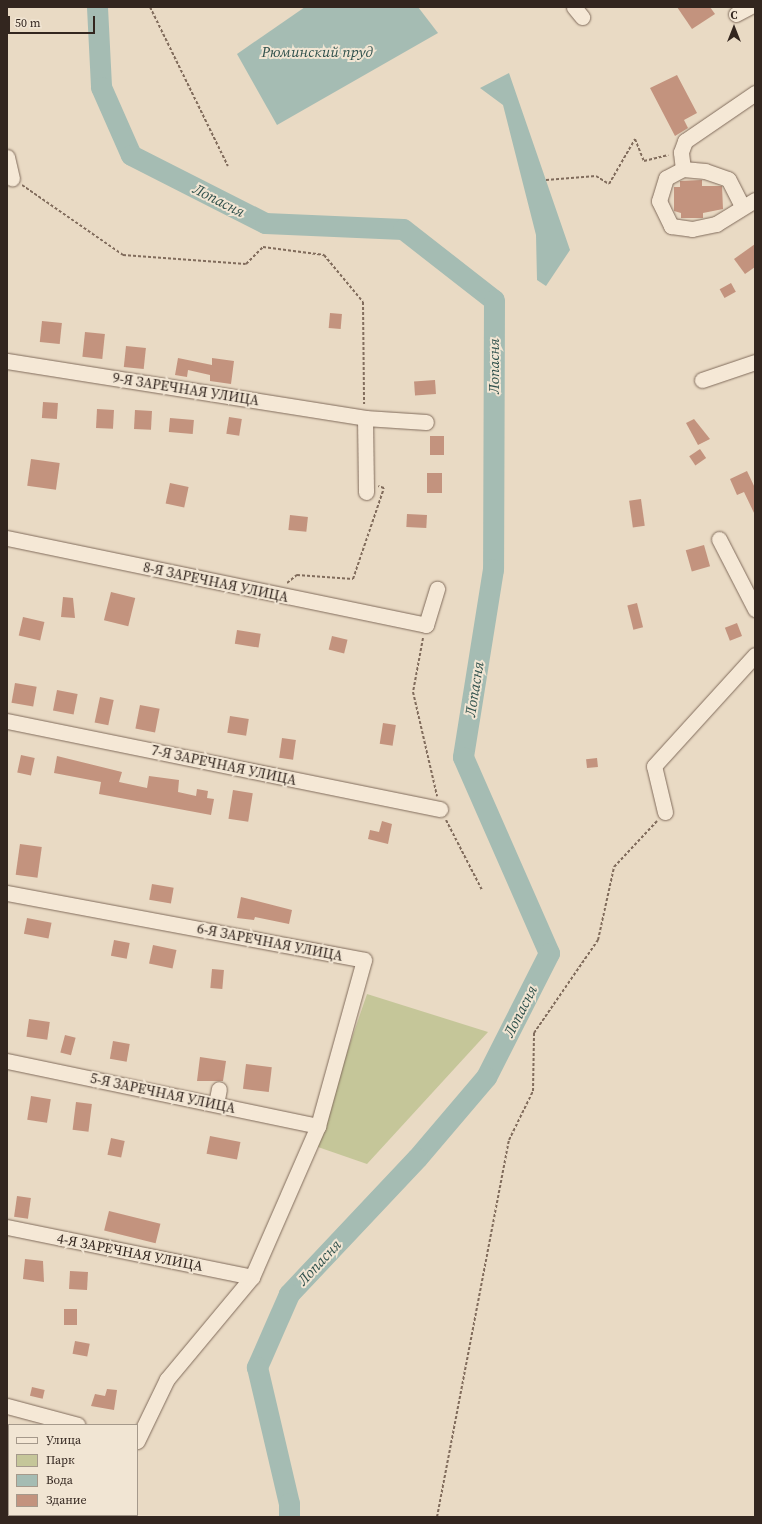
<!DOCTYPE html>
<meta charset="utf-8">
<style>
body{margin:0}
#map{position:relative;width:762px;height:1524px;overflow:hidden;background:#e9dac4;font-family:"Source Serif 4",serif}
div>[style]{position:absolute}
[style*='--x']{left:calc(var(--x)*1px);top:calc(var(--y)*1px);width:calc(var(--w)*1px);rotate:calc(var(--a)*1deg)}
.green>*{inset:0;background:#c5c699}
.water>*{inset:0;background:#a5bcb3}
.river>*{height:21px;margin:-10.5px;padding:0 10.5px;transform-origin:10.5px;border-radius:10.5px;background:#a5bcb3}
.building>*{inset:0;background:#c3937e;transform-origin:0 0}
.path>*{height:2px;margin-top:-1px;transform-origin:0;background:repeating-linear-gradient(90deg,#816c5c 0 3px,transparent 0 5px)}
.roads{filter:drop-shadow(0 0 1px #816c5c) drop-shadow(0 0 1px #816c5c)}
.minor>*{height:15px;margin:-7.5px;padding:0 7.5px;transform-origin:7.5px;border-radius:7.5px;background:#f5e8d6}
span{translate:-50% -50%;white-space:nowrap;text-align:center;line-height:1.15;-webkit-text-stroke:4px #f1e5d3;paint-order:stroke}
.street-label{font-size:14px;color:#33261f}
.water-label{font-size:15px;color:#30514c;font-style:italic}
.frame{position:absolute;inset:0;border:8px solid #33261f;pointer-events:none}
.legend{position:absolute;left:8px;top:1424px;width:130px;height:92px;box-sizing:border-box;background:#f1e5d3;border:1px solid #a5998b;margin:0;padding:5px 7px;list-style:none;font-size:12px;color:#33261f}
.legend li{display:flex;align-items:center;gap:8px;height:20px}
.legend b{width:20px;border:1px solid #a5998b}
.north{position:absolute;left:714px;top:8px;width:40px;height:40px;-webkit-text-stroke:3px #f1e5d3;paint-order:stroke;rotate:0deg;font-size:11px;font-weight:700;line-height:16px;text-align:center;color:#33261f}
.north::after{content:'';display:block;margin:auto;width:14px;height:18px;background:#33261f;clip-path:polygon(50% 0,100% 100%,50% 72%,0 100%)}
.scale{position:absolute;left:8px;top:16px;width:87px;height:18px;box-sizing:border-box;border:2px solid #33261f;border-top:0;padding-left:5px;font-size:12px;line-height:14px;white-space:nowrap;color:#33261f;-webkit-text-stroke:3px #f1e5d3;paint-order:stroke}
</style>
<div id="map">
<div class="green">
<div style="clip-path:polygon(367px 994px,488px 1032px,367px 1164px,315px 1146px)"></div>
</div>
<div class="water">
<div style="clip-path:polygon(305px 7px,418px 7px,438px 33px,277px 125px,237px 54px)"></div>
<div style="clip-path:polygon(509px 73px,570px 250px,546px 286px,537px 280px,536px 235px,503px 105px,480px 88px)"></div>
</div>
<div class="river">
<div style="--x:97;--y:7;--w:80;--a:87.1"></div>
<div style="--x:101;--y:87;--w:74;--a:66.2"></div>
<div style="--x:131;--y:155;--w:150;--a:26.9"></div>
<div style="--x:265;--y:223;--w:138;--a:2.5"></div>
<div style="--x:403;--y:229;--w:115;--a:38"></div>
<div style="--x:494;--y:300;--w:269;--a:90.2"></div>
<div style="--x:493;--y:569;--w:190;--a:99.1"></div>
<div style="--x:463;--y:757;--w:214;--a:66.3"></div>
<div style="--x:549;--y:953;--w:139;--a:116.9"></div>
<div style="--x:486;--y:1077;--w:106;--a:130.4"></div>
<div style="--x:417;--y:1158;--w:187;--a:133.3"></div>
<div style="--x:289;--y:1294;--w:80;--a:113.7"></div>
<div style="--x:257;--y:1367;--w:140;--a:76.8"></div>
<div style="--x:289;--y:1503;--w:14;--a:90"></div>
</div>
<div class="building">
<div style="clip-path:polygon(677px 7px,710px 7px,715px 14px,692px 29px)"></div>
<div style="clip-path:polygon(677px 75px,697px 113px,684px 120px,688px 128px,675px 136px,650px 88px)"></div>
<div style="clip-path:polygon(702px 180px,702px 186px,722px 186px,723px 209px,703px 213px,703px 218px,681px 218px,681px 213px,674px 211px,674px 187px,680px 187px,680px 181px)"></div>
<div style="clip-path:polygon(755px 244px,755px 267px,745px 274px,734px 259px)"></div>
<div style="left:731px;top:283px;width:10px;height:13px;rotate:61deg"></div>
<div style="left:330px;top:313px;width:12px;height:15px;rotate:5deg"></div>
<div style="left:42px;top:321px;width:20px;height:21px;rotate:6deg"></div>
<div style="left:85px;top:332px;width:20px;height:25px;rotate:6deg"></div>
<div style="left:126px;top:346px;width:20px;height:21px;rotate:6deg"></div>
<div style="clip-path:polygon(178px 358px,212px 365px,212px 358px,234px 361px,231px 384px,210px 381px,210px 375px,188px 370px,187px 377px,175px 375px)"></div>
<div style="left:435px;top:380px;width:14px;height:21px;rotate:86deg"></div>
<div style="left:43px;top:402px;width:15px;height:16px;rotate:4deg"></div>
<div style="left:97px;top:409px;width:17px;height:19px;rotate:3deg"></div>
<div style="left:135px;top:410px;width:17px;height:19px;rotate:3deg"></div>
<div style="left:229px;top:417px;width:13px;height:17px;rotate:9deg"></div>
<div style="left:170px;top:418px;width:24px;height:14px;rotate:5deg"></div>
<div style="clip-path:polygon(694px 419px,710px 439px,698px 445px,686px 423px)"></div>
<div style="left:430px;top:436px;width:14px;height:19px"></div>
<div style="left:700px;top:449px;width:11px;height:13px;rotate:56deg"></div>
<div style="left:31px;top:459px;width:29px;height:27px;rotate:8deg"></div>
<div style="clip-path:polygon(747px 471px,755px 488px,755px 515px,744px 492px,737px 495px,730px 479px)"></div>
<div style="left:427px;top:473px;width:15px;height:20px"></div>
<div style="left:170px;top:483px;width:19px;height:21px;rotate:12deg"></div>
<div style="left:641px;top:499px;width:27px;height:12px;rotate:82deg"></div>
<div style="left:407px;top:514px;width:20px;height:13px;rotate:3deg"></div>
<div style="left:290px;top:515px;width:18px;height:15px;rotate:6deg"></div>
<div style="left:704px;top:545px;width:22px;height:19px;rotate:74deg"></div>
<div style="left:111px;top:592px;width:25px;height:29px;rotate:14deg"></div>
<div style="clip-path:polygon(63px 597px,73px 598px,75px 618px,61px 617px)"></div>
<div style="left:637px;top:603px;width:25px;height:10px;rotate:76deg"></div>
<div style="left:23px;top:617px;width:22px;height:19px;rotate:13deg"></div>
<div style="left:737px;top:623px;width:14px;height:13px;rotate:69deg"></div>
<div style="left:237px;top:630px;width:24px;height:14px;rotate:9deg"></div>
<div style="left:332px;top:636px;width:16px;height:14px;rotate:14deg"></div>
<div style="left:15px;top:683px;width:22px;height:20px;rotate:10deg"></div>
<div style="left:57px;top:690px;width:21px;height:21px;rotate:11deg"></div>
<div style="left:100px;top:697px;width:14px;height:26px;rotate:12deg"></div>
<div style="left:140px;top:705px;width:20px;height:24px;rotate:11deg"></div>
<div style="left:230px;top:716px;width:19px;height:17px;rotate:9deg"></div>
<div style="left:383px;top:723px;width:13px;height:21px;rotate:9deg"></div>
<div style="left:282px;top:738px;width:14px;height:20px;rotate:8deg"></div>
<div style="left:21px;top:755px;width:14px;height:18px;rotate:12deg"></div>
<div style="clip-path:polygon(57px 756px,122px 772px,119px 782px,147px 788px,149px 776px,179px 780px,178px 792px,196px 796px,197px 789px,208px 791px,207px 798px,214px 799px,211px 815px,99px 794px,101px 782px,54px 773px)"></div>
<div style="left:597px;top:758px;width:9px;height:11px;rotate:84deg"></div>
<div style="left:233px;top:790px;width:20px;height:29px;rotate:9deg"></div>
<div style="clip-path:polygon(382px 821px,392px 824px,388px 844px,368px 839px,370px 830px,379px 832px)"></div>
<div style="left:20px;top:844px;width:22px;height:31px;rotate:8deg"></div>
<div style="left:152px;top:884px;width:22px;height:16px;rotate:10deg"></div>
<div style="clip-path:polygon(241px 897px,292px 910px,289px 924px,255px 917px,254px 920px,237px 918px)"></div>
<div style="left:27px;top:918px;width:25px;height:16px;rotate:11deg"></div>
<div style="left:114px;top:940px;width:16px;height:16px;rotate:11deg"></div>
<div style="left:153px;top:945px;width:24px;height:19px;rotate:12deg"></div>
<div style="left:212px;top:969px;width:12px;height:19px;rotate:5deg"></div>
<div style="left:29px;top:1019px;width:21px;height:18px;rotate:8deg"></div>
<div style="left:65px;top:1035px;width:11px;height:18px;rotate:15deg"></div>
<div style="left:113px;top:1041px;width:17px;height:18px;rotate:10deg"></div>
<div style="clip-path:polygon(200px 1057px,226px 1061px,223px 1081px,197px 1081px)"></div>
<div style="left:246px;top:1064px;width:26px;height:25px;rotate:7deg"></div>
<div style="left:31px;top:1096px;width:20px;height:24px;rotate:9deg"></div>
<div style="left:76px;top:1102px;width:16px;height:28px;rotate:7deg"></div>
<div style="left:210px;top:1136px;width:31px;height:18px;rotate:11deg"></div>
<div style="left:111px;top:1138px;width:14px;height:17px;rotate:12deg"></div>
<div style="left:17px;top:1196px;width:14px;height:21px;rotate:8deg"></div>
<div style="left:109px;top:1211px;width:53px;height:20px;rotate:14deg"></div>
<div style="clip-path:polygon(25px 1259px,43px 1261px,44px 1282px,23px 1279px)"></div>
<div style="left:70px;top:1271px;width:18px;height:18px;rotate:3deg"></div>
<div style="left:64px;top:1309px;width:13px;height:16px"></div>
<div style="left:75px;top:1341px;width:15px;height:13px;rotate:11deg"></div>
<div style="left:32px;top:1387px;width:13px;height:9px;rotate:13deg"></div>
<div style="clip-path:polygon(107px 1389px,117px 1390px,114px 1410px,91px 1406px,95px 1394px,105px 1396px)"></div>
</div>
<div class="path">
<div style="--x:150;--y:7;--w:177;--a:63.9"></div>
<div style="--x:635;--y:139;--w:24;--a:68"></div>
<div style="--x:644;--y:161;--w:25;--a:-14"></div>
<div style="--x:546;--y:180;--w:50;--a:-4.6"></div>
<div style="--x:596;--y:176;--w:15;--a:32"></div>
<div style="--x:609;--y:184;--w:52;--a:-60"></div>
<div style="--x:22;--y:185;--w:123;--a:34.7"></div>
<div style="--x:123;--y:255;--w:123;--a:4.2"></div>
<div style="--x:246;--y:264;--w:24;--a:-45"></div>
<div style="--x:263;--y:247;--w:62;--a:7.5"></div>
<div style="--x:324;--y:255;--w:61;--a:50.3"></div>
<div style="--x:363;--y:302;--w:102;--a:89.4"></div>
<div style="--x:287;--y:583;--w:13;--a:-39"></div>
<div style="--x:297;--y:575;--w:56;--a:4.1"></div>
<div style="--x:353;--y:579;--w:96;--a:-71.2"></div>
<div style="--x:384;--y:488;--w:6;--a:-162"></div>
<div style="--x:423;--y:638;--w:55;--a:100.5"></div>
<div style="--x:413;--y:692;--w:107;--a:77"></div>
<div style="--x:446;--y:820;--w:79;--a:62.8"></div>
<div style="--x:437;--y:1517;--w:384;--a:-79.2"></div>
<div style="--x:509;--y:1140;--w:55;--a:-63.9"></div>
<div style="--x:533;--y:1091;--w:58;--a:-89"></div>
<div style="--x:534;--y:1033;--w:113;--a:-55.5"></div>
<div style="--x:598;--y:940;--w:75;--a:-77.6"></div>
<div style="--x:614;--y:867;--w:63;--a:-46.9"></div>
</div>
<div class="roads">
<div class="minor">
<div style="--x:574;--y:7;--w:13;--a:51"></div>
<div style="--x:736;--y:14;--w:15;--a:-28"></div>
<div style="--x:7;--y:157;--w:22;--a:77"></div>
<div style="--x:683;--y:169;--w:17;--a:-97"></div>
<div style="--x:681;--y:152;--w:12;--a:-70"></div>
<div style="--x:685;--y:141;--w:85;--a:-34.4"></div>
<div style="--x:742;--y:206;--w:30;--a:-117"></div>
<div style="--x:728;--y:179;--w:24;--a:-161"></div>
<div style="--x:705;--y:171;--w:22;--a:-175"></div>
<div style="--x:683;--y:169;--w:19;--a:152"></div>
<div style="--x:666;--y:178;--w:24;--a:107"></div>
<div style="--x:659;--y:201;--w:28;--a:64"></div>
<div style="--x:671;--y:226;--w:21;--a:8"></div>
<div style="--x:692;--y:229;--w:25;--a:-12"></div>
<div style="--x:716;--y:224;--w:46;--a:-31.6"></div>
<div style="--x:7;--y:361;--w:363;--a:9"></div>
<div style="--x:365;--y:418;--w:61;--a:3.8"></div>
<div style="--x:702;--y:380;--w:56;--a:-18.8"></div>
<div style="--x:365;--y:418;--w:74;--a:89.2"></div>
<div style="--x:7;--y:538;--w:428;--a:11.7"></div>
<div style="--x:426;--y:625;--w:38;--a:-73"></div>
<div style="--x:719;--y:539;--w:79;--a:62.8"></div>
<div style="--x:7;--y:721;--w:442;--a:11.5"></div>
<div style="--x:665;--y:812;--w:47;--a:-103.4"></div>
<div style="--x:654;--y:766;--w:150;--a:-47.7"></div>
<div style="--x:7;--y:893;--w:363;--a:10.6"></div>
<div style="--x:364;--y:960;--w:172;--a:105.5"></div>
<div style="--x:318;--y:1126;--w:165;--a:113.6"></div>
<div style="--x:252;--y:1277;--w:133;--a:129.8"></div>
<div style="--x:167;--y:1379;--w:69;--a:115.8"></div>
<div style="--x:7;--y:1061;--w:318;--a:11.8"></div>
<div style="--x:216;--y:1104;--w:15;--a:-79"></div>
<div style="--x:7;--y:1227;--w:250;--a:11.5"></div>
<div style="--x:7;--y:1406;--w:73;--a:15"></div>
<div style="--x:124;--y:1517;--w:2;--a:-90"></div>
</div>
</div>
<div class="street-label">
<span style="left:186px;top:389px;rotate:9deg">9-Я ЗАРЕЧНАЯ УЛИЦА</span>
<span style="left:216px;top:582px;rotate:12deg">8-Я ЗАРЕЧНАЯ УЛИЦА</span>
<span style="left:224px;top:765px;rotate:12deg">7-Я ЗАРЕЧНАЯ УЛИЦА</span>
<span style="left:270px;top:942px;rotate:11deg">6-Я ЗАРЕЧНАЯ УЛИЦА</span>
<span style="left:163px;top:1093px;rotate:12deg">5-Я ЗАРЕЧНАЯ УЛИЦА</span>
<span style="left:130px;top:1252px;rotate:11deg">4-Я ЗАРЕЧНАЯ УЛИЦА</span>
</div>
<div class="water-label">
<span style="left:317px;top:52px">Рюминский пруд</span>
<span style="left:219px;top:200px;rotate:27deg">Лопасня</span>
<span style="left:494px;top:366px;rotate:-90deg">Лопасня</span>
<span style="left:474px;top:689px;rotate:-81deg">Лопасня</span>
<span style="left:520px;top:1011px;rotate:-63deg">Лопасня</span>
<span style="left:319px;top:1262px;rotate:-47deg">Лопасня</span>
</div>
<div class="frame"></div>
<ul class="legend">
<li><b style="height:5px;background:#f5e8d6"></b>Улица</li>
<li><b style="height:11px;background:#c5c699"></b>Парк</li>
<li><b style="height:11px;background:#a5bcb3"></b>Вода</li>
<li><b style="height:11px;background:#c3937e"></b>Здание</li>
</ul>
<div class="north">С</div>
<div class="scale">50 m</div>
</div>
